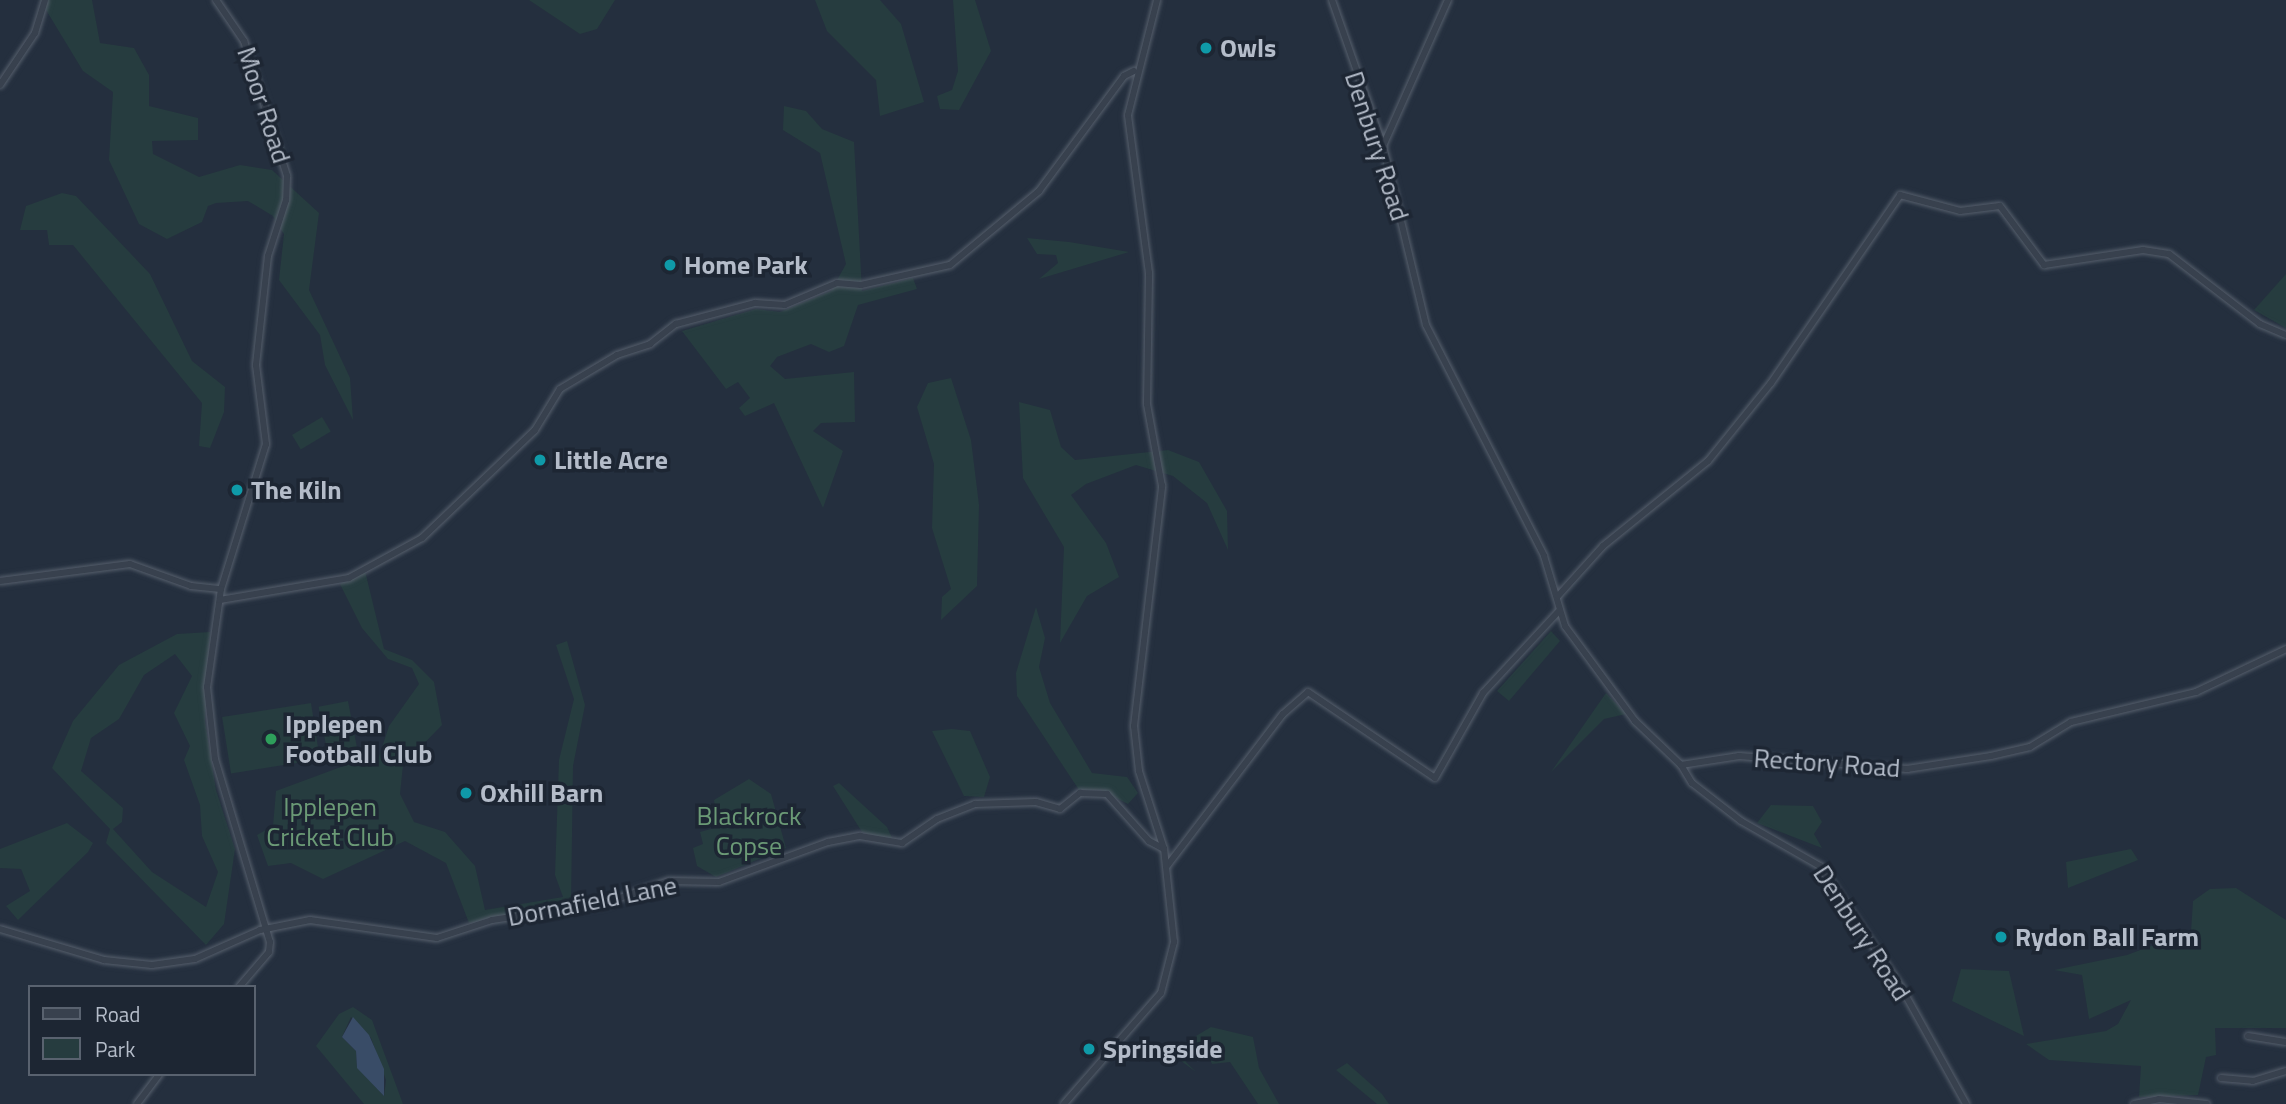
<!DOCTYPE html>
<style>
body{margin:0}
#map{position:relative;width:2286px;height:1104px;overflow:hidden;background:#242f3e;font-family:"Titillium Web",sans-serif}
div>[style]{position:absolute}
[style*='--x']{left:calc(var(--x)*1px);top:calc(var(--y)*1px);width:calc(var(--w)*1px);rotate:calc(var(--a)*1deg)}
.green>*{inset:0;background:#263c3f;transform-origin:0 0}
.water>*{inset:0;background:#394c67}
.roads{filter:drop-shadow(0 0 2px #565f6c) drop-shadow(0 0 2px #565f6c)}
.minor>*{height:6px;margin:-3px;padding:0 3px;transform-origin:3px;border-radius:3px;background:#38414e}
.dots>*{width:19px;height:19px;translate:-50% -50%;box-sizing:border-box;border:4px solid #1d2633;border-radius:50%}
span{translate:-50% -50%;white-space:nowrap;text-align:center;line-height:1.15;-webkit-text-stroke:7px #1d2633;paint-order:stroke}
.poi-label{font-size:26px;color:#b4bcc9;font-weight:700}
.left{translate:0 -50%;text-align:left}
.street-label{font-size:26px;color:#b4bcc9}
.park-label{font-size:26px;color:#6b9a76}
.legend{position:absolute;left:28px;top:985px;width:228px;height:91px;box-sizing:border-box;background:#1d2633;border:2px solid #59626f;margin:0;padding:9px 12px;list-style:none;font-size:21px;color:#b4bcc9}
.legend li{display:flex;align-items:center;gap:14px;height:35px}
.legend b{width:35px;border:2px solid #59626f}
</style>
<div id="map">
<div class="green">
<div style="clip-path:polygon(40px 0,92px 0,100px 43px,134px 48px,149px 75px,149px 106px,198px 118px,198px 140px,152px 141px,153px 154px,199px 177px,240px 165px,272px 170px,319px 213px,309px 290px,350px 378px,353px 420px,325px 365px,320px 335px,279px 280px,284px 234px,273px 216px,248px 201px,216px 203px,208px 206px,202px 222px,167px 239px,139px 224px,109px 160px,113px 92px,83px 71px)"></div>
<div style="clip-path:polygon(529px 0,615px 0,597px 29px,580px 34px)"></div>
<div style="clip-path:polygon(815px 0,880px 0,901px 24px,924px 102px,880px 116px,876px 80px,827px 31px)"></div>
<div style="clip-path:polygon(953px 0,975px 0,991px 51px,959px 110px,940px 109px,937px 96px,952px 90px,958px 71px)"></div>
<div style="clip-path:polygon(784px 106px,806px 111px,822px 129px,854px 142px,862px 291px,913px 278px,917px 289px,858px 305px,844px 346px,829px 352px,811px 344px,777px 357px,770px 366px,785px 379px,854px 372px,855px 422px,821px 423px,813px 431px,843px 451px,823px 508px,774px 403px,745px 416px,739px 408px,750px 398px,738px 382px,726px 389px,682px 331px,756px 309px,780px 312px,831px 291px,846px 264px,820px 153px,783px 130px)"></div>
<div style="clip-path:polygon(62px 193px,76px 196px,150px 274px,192px 361px,225px 387px,224px 412px,210px 448px,199px 446px,202px 403px,73px 245px,49px 245px,47px 230px,20px 230px,26px 206px)"></div>
<div style="clip-path:polygon(1027px 238px,1069px 242px,1129px 252px,1039px 279px,1058px 263px,1056px 255px,1037px 254px)"></div>
<div style="clip-path:polygon(2286px 274px,2286px 328px,2254px 310px)"></div>
<div style="clip-path:polygon(951px 378px,971px 440px,979px 505px,977px 586px,941px 620px,942px 597px,951px 589px,932px 528px,934px 464px,917px 407px,928px 383px)"></div>
<div style="clip-path:polygon(1019px 402px,1050px 410px,1061px 447px,1075px 460px,1168px 450px,1199px 462px,1227px 511px,1228px 550px,1207px 503px,1173px 476px,1136px 465px,1086px 484px,1071px 495px,1106px 543px,1119px 577px,1087px 596px,1060px 643px,1064px 547px,1023px 478px)"></div>
<div style="left:322px;top:417px;width:17px;height:35px;rotate:59deg"></div>
<div style="clip-path:polygon(365px 571px,384px 649px,412px 660px,434px 682px,442px 725px,403px 765px,400px 794px,414px 822px,445px 832px,475px 866px,485px 910px,563px 897px,555px 875px,559px 760px,574px 699px,556px 645px,567px 641px,585px 705px,573px 766px,571px 904px,469px 923px,446px 863px,405px 841px,323px 879px,291px 863px,268px 866px,257px 835px,273px 826px,276px 791px,365px 758px,376px 766px,389px 726px,419px 684px,412px 668px,388px 659px,362px 628px,340px 584px)"></div>
<div style="clip-path:polygon(1036px 607px,1045px 638px,1039px 667px,1050px 703px,1092px 773px,1127px 777px,1138px 793px,1128px 804px,1100px 790px,1079px 790px,1017px 696px,1016px 673px)"></div>
<div style="clip-path:polygon(1551px 631px,1560px 641px,1509px 701px,1497px 691px)"></div>
<div style="clip-path:polygon(evenodd,210px 632px,205px 721px,216px 790px,235px 849px,224px 924px,206px 945px,106px 843px,110px 829px,52px 768px,73px 721px,119px 665px,177px 634px,210px 632px,175px 654px,192px 676px,174px 713px,190px 746px,184px 760px,200px 805px,202px 836px,218px 872px,206px 907px,152px 872px,113px 829px,122px 822px,123px 808px,81px 771px,91px 738px,119px 719px,144px 675px,175px 654px)"></div>
<div style="clip-path:polygon(1606px 693px,1626px 714px,1604px 719px,1551px 772px)"></div>
<div style="left:348px;top:701px;width:47px;height:30px;rotate:79deg"></div>
<div style="left:311px;top:703px;width:57px;height:90px;rotate:81deg"></div>
<div style="clip-path:polygon(952px 729px,970px 731px,990px 777px,984px 797px,964px 796px,932px 731px)"></div>
<div style="clip-path:polygon(749px 779px,771px 794px,786px 848px,716px 877px,697px 866px,693px 848px,703px 844px,700px 832px,718px 827px,714px 800px)"></div>
<div style="clip-path:polygon(839px 783px,887px 827px,894px 842px,862px 832px,833px 786px)"></div>
<div style="clip-path:polygon(1771px 805px,1813px 806px,1822px 822px,1814px 834px,1822px 848px,1757px 823px)"></div>
<div style="clip-path:polygon(67px 823px,93px 843px,88px 852px,18px 920px,6px 906px,30px 891px,21px 869px,0 868px,0 849px)"></div>
<div style="clip-path:polygon(2131px 849px,2138px 860px,2068px 888px,2066px 862px)"></div>
<div style="clip-path:polygon(2236px 888px,2286px 920px,2286px 1028px,2215px 1028px,2216px 1055px,2206px 1057px,2198px 1095px,2139px 1097px,2141px 1066px,2049px 1060px,2026px 1044px,2106px 1031px,2118px 1024px,2131px 1000px,2089px 1019px,2082px 975px,2054px 970px,2127px 955px,2191px 931px,2193px 901px,2210px 889px)"></div>
<div style="clip-path:polygon(1961px 969px,2009px 971px,2024px 1036px,1952px 1001px)"></div>
<div style="clip-path:polygon(evenodd,353px 1007px,372px 1020px,403px 1104px,364px 1104px,316px 1046px,339px 1014px,353px 1007px,351px 1017px,371px 1038px,386px 1080px,384px 1096px,357px 1067px,356px 1051px,342px 1037px,351px 1017px)"></div>
<div style="clip-path:polygon(1211px 1027px,1253px 1037px,1259px 1068px,1279px 1104px,1258px 1104px,1230px 1062px,1212px 1064px,1206px 1051px,1195px 1047px,1181px 1057px,1196px 1072px,1169px 1052px)"></div>
<div style="clip-path:polygon(1347px 1063px,1382px 1094px,1389px 1104px,1377px 1104px,1336px 1070px)"></div>
</div>
<div class="water">
<div style="clip-path:polygon(353px 1017px,369px 1035px,384px 1069px,384px 1096px,357px 1068px,356px 1051px,342px 1037px)"></div>
</div>
<div class="roads">
<div class="minor">
<div style="--x:216;--y:0;--w:50;--a:55.7"></div>
<div style="--x:244;--y:41;--w:142;--a:72.3"></div>
<div style="--x:287;--y:176;--w:24;--a:92"></div>
<div style="--x:286;--y:200;--w:59;--a:107.8"></div>
<div style="--x:268;--y:256;--w:110;--a:96.3"></div>
<div style="--x:256;--y:365;--w:80;--a:82.8"></div>
<div style="--x:266;--y:444;--w:152;--a:107.2"></div>
<div style="--x:221;--y:589;--w:99;--a:98.1"></div>
<div style="--x:207;--y:687;--w:72;--a:83.7"></div>
<div style="--x:215;--y:759;--w:191;--a:73.3"></div>
<div style="--x:270;--y:942;--w:10;--a:96"></div>
<div style="--x:269;--y:952;--w:46;--a:130.6"></div>
<div style="--x:1332;--y:0;--w:155;--a:70.7"></div>
<div style="--x:1383;--y:146;--w:184;--a:76.5"></div>
<div style="--x:1426;--y:325;--w:259;--a:62.9"></div>
<div style="--x:1544;--y:556;--w:73;--a:73.3"></div>
<div style="--x:1565;--y:626;--w:118;--a:53.6"></div>
<div style="--x:1635;--y:721;--w:64;--a:43.7"></div>
<div style="--x:1681;--y:765;--w:21;--a:59"></div>
<div style="--x:1692;--y:783;--w:62;--a:37.8"></div>
<div style="--x:1741;--y:821;--w:91;--a:29.7"></div>
<div style="--x:1820;--y:866;--w:146;--a:56.2"></div>
<div style="--x:1901;--y:987;--w:134;--a:60.9"></div>
<div style="--x:0;--y:85;--w:63;--a:-56.1"></div>
<div style="--x:35;--y:33;--w:34;--a:-73"></div>
<div style="--x:1383;--y:146;--w:160;--a:-66"></div>
<div style="--x:0;--y:581;--w:131;--a:-7.5"></div>
<div style="--x:130;--y:564;--w:65;--a:19.8"></div>
<div style="--x:191;--y:586;--w:30;--a:6"></div>
<div style="--x:1558;--y:596;--w:67;--a:-48"></div>
<div style="--x:1603;--y:546;--w:135;--a:-39"></div>
<div style="--x:1708;--y:461;--w:100;--a:-51.1"></div>
<div style="--x:1771;--y:383;--w:228;--a:-55.5"></div>
<div style="--x:1900;--y:195;--w:62;--a:14.9"></div>
<div style="--x:1960;--y:211;--w:40;--a:-7.1"></div>
<div style="--x:2000;--y:206;--w:74;--a:53.3"></div>
<div style="--x:2044;--y:265;--w:100;--a:-8.6"></div>
<div style="--x:2143;--y:250;--w:26;--a:9"></div>
<div style="--x:2169;--y:254;--w:115;--a:37.6"></div>
<div style="--x:2260;--y:324;--w:28;--a:23"></div>
<div style="--x:220;--y:600;--w:131;--a:-9.7"></div>
<div style="--x:349;--y:578;--w:83;--a:-28.7"></div>
<div style="--x:422;--y:538;--w:156;--a:-43.7"></div>
<div style="--x:535;--y:430;--w:48;--a:-58.6"></div>
<div style="--x:560;--y:389;--w:66;--a:-30.8"></div>
<div style="--x:617;--y:355;--w:35;--a:-18"></div>
<div style="--x:650;--y:344;--w:33;--a:-38"></div>
<div style="--x:676;--y:324;--w:82;--a:-14.9"></div>
<div style="--x:755;--y:303;--w:30;--a:4"></div>
<div style="--x:785;--y:305;--w:56;--a:-22.9"></div>
<div style="--x:837;--y:283;--w:24;--a:5"></div>
<div style="--x:861;--y:285;--w:91;--a:-12.7"></div>
<div style="--x:950;--y:265;--w:116;--a:-39.7"></div>
<div style="--x:1039;--y:191;--w:143;--a:-53.5"></div>
<div style="--x:1124;--y:76;--w:11;--a:-27"></div>
<div style="--x:1681;--y:765;--w:59;--a:-8.8"></div>
<div style="--x:1739;--y:756;--w:169;--a:4.4"></div>
<div style="--x:1907;--y:769;--w:85;--a:-8.8"></div>
<div style="--x:1991;--y:756;--w:40;--a:-13"></div>
<div style="--x:2030;--y:747;--w:48;--a:-31.4"></div>
<div style="--x:2071;--y:722;--w:129;--a:-13.5"></div>
<div style="--x:2196;--y:692;--w:100;--a:-25.5"></div>
<div style="--x:1167;--y:866;--w:191;--a:-52.7"></div>
<div style="--x:1283;--y:714;--w:33;--a:-41"></div>
<div style="--x:1308;--y:692;--w:153;--a:34.1"></div>
<div style="--x:1435;--y:778;--w:98;--a:-60.5"></div>
<div style="--x:1483;--y:693;--w:112;--a:-47.2"></div>
<div style="--x:0;--y:929;--w:109;--a:16.6"></div>
<div style="--x:104;--y:960;--w:48;--a:5.9"></div>
<div style="--x:152;--y:965;--w:43;--a:-7.9"></div>
<div style="--x:195;--y:959;--w:71;--a:-24"></div>
<div style="--x:260;--y:930;--w:51;--a:-11.3"></div>
<div style="--x:310;--y:920;--w:128;--a:8.1"></div>
<div style="--x:437;--y:938;--w:58;--a:-18.1"></div>
<div style="--x:492;--y:920;--w:114;--a:-8.6"></div>
<div style="--x:605;--y:903;--w:68;--a:-19"></div>
<div style="--x:669;--y:881;--w:50;--a:1.1"></div>
<div style="--x:719;--y:882;--w:116;--a:-20.2"></div>
<div style="--x:828;--y:842;--w:33;--a:-11"></div>
<div style="--x:860;--y:836;--w:43;--a:9.5"></div>
<div style="--x:902;--y:843;--w:42;--a:-34.4"></div>
<div style="--x:937;--y:819;--w:41;--a:-21.5"></div>
<div style="--x:975;--y:804;--w:61;--a:-1.9"></div>
<div style="--x:1036;--y:802;--w:25;--a:16"></div>
<div style="--x:1060;--y:809;--w:26;--a:-39"></div>
<div style="--x:1080;--y:793;--w:27;--a:2"></div>
<div style="--x:1107;--y:794;--w:63;--a:48.2"></div>
<div style="--x:1149;--y:841;--w:17;--a:28"></div>
<div style="--x:2248;--y:1036;--w:38;--a:9"></div>
<div style="--x:2221;--y:1078;--w:32;--a:5"></div>
<div style="--x:2253;--y:1081;--w:34;--a:-17"></div>
<div style="--x:137;--y:1104;--w:38;--a:-53"></div>
<div style="--x:1064;--y:1104;--w:147;--a:-48.9"></div>
<div style="--x:1161;--y:993;--w:53;--a:-75.7"></div>
<div style="--x:1174;--y:942;--w:94;--a:-96.1"></div>
<div style="--x:1164;--y:849;--w:82;--a:-107.8"></div>
<div style="--x:1139;--y:771;--w:45;--a:-96.3"></div>
<div style="--x:1134;--y:726;--w:242;--a:-83.3"></div>
<div style="--x:1162;--y:486;--w:83;--a:-100.4"></div>
<div style="--x:1147;--y:404;--w:131;--a:-89.1"></div>
<div style="--x:1149;--y:273;--w:159;--a:-97.6"></div>
<div style="--x:1128;--y:115;--w:119;--a:-75.8"></div>
<div style="--x:2134;--y:1104;--w:25;--a:-11"></div>
<div style="--x:2159;--y:1099;--w:48;--a:5.9"></div>
</div>
</div>
<div class="dots">
<div style="left:1206px;top:48px;background:#0f9aa8"></div>
<div style="left:670px;top:265px;background:#0f9aa8"></div>
<div style="left:540px;top:460px;background:#0f9aa8"></div>
<div style="left:237px;top:490px;background:#0f9aa8"></div>
<div style="left:271px;top:739px;background:#2e9e5b"></div>
<div style="left:466px;top:793px;background:#0f9aa8"></div>
<div style="left:2001px;top:937px;background:#0f9aa8"></div>
<div style="left:1089px;top:1049px;background:#0f9aa8"></div>
</div>
<div class="poi-label">
<span class="left" style="left:1220px;top:48px">Owls</span>
<span class="left" style="left:684px;top:265px">Home Park</span>
<span class="left" style="left:554px;top:460px">Little Acre</span>
<span class="left" style="left:251px;top:490px">The Kiln</span>
<span class="left" style="left:285px;top:739px">Ipplepen<br>Football Club</span>
<span class="left" style="left:480px;top:793px">Oxhill Barn</span>
<span class="left" style="left:2015px;top:937px">Rydon Ball Farm</span>
<span class="left" style="left:1103px;top:1049px">Springside</span>
</div>
<div class="street-label">
<span style="left:264px;top:105px;rotate:72deg">Moor Road</span>
<span style="left:1377px;top:146px;rotate:72deg">Denbury Road</span>
<span style="left:1827px;top:763px;rotate:4deg">Rectory Road</span>
<span style="left:592px;top:901px;rotate:-11deg">Dornafield Lane</span>
<span style="left:1862px;top:933px;rotate:57deg">Denbury Road</span>
</div>
<div class="park-label">
<span style="left:330px;top:822px">Ipplepen<br>Cricket Club</span>
<span style="left:749px;top:831px">Blackrock<br>Copse</span>
</div>
<ul class="legend">
<li><b style="height:9px;background:#38414e"></b>Road</li>
<li><b style="height:19px;background:#263c3f"></b>Park</li>
</ul>
</div>
